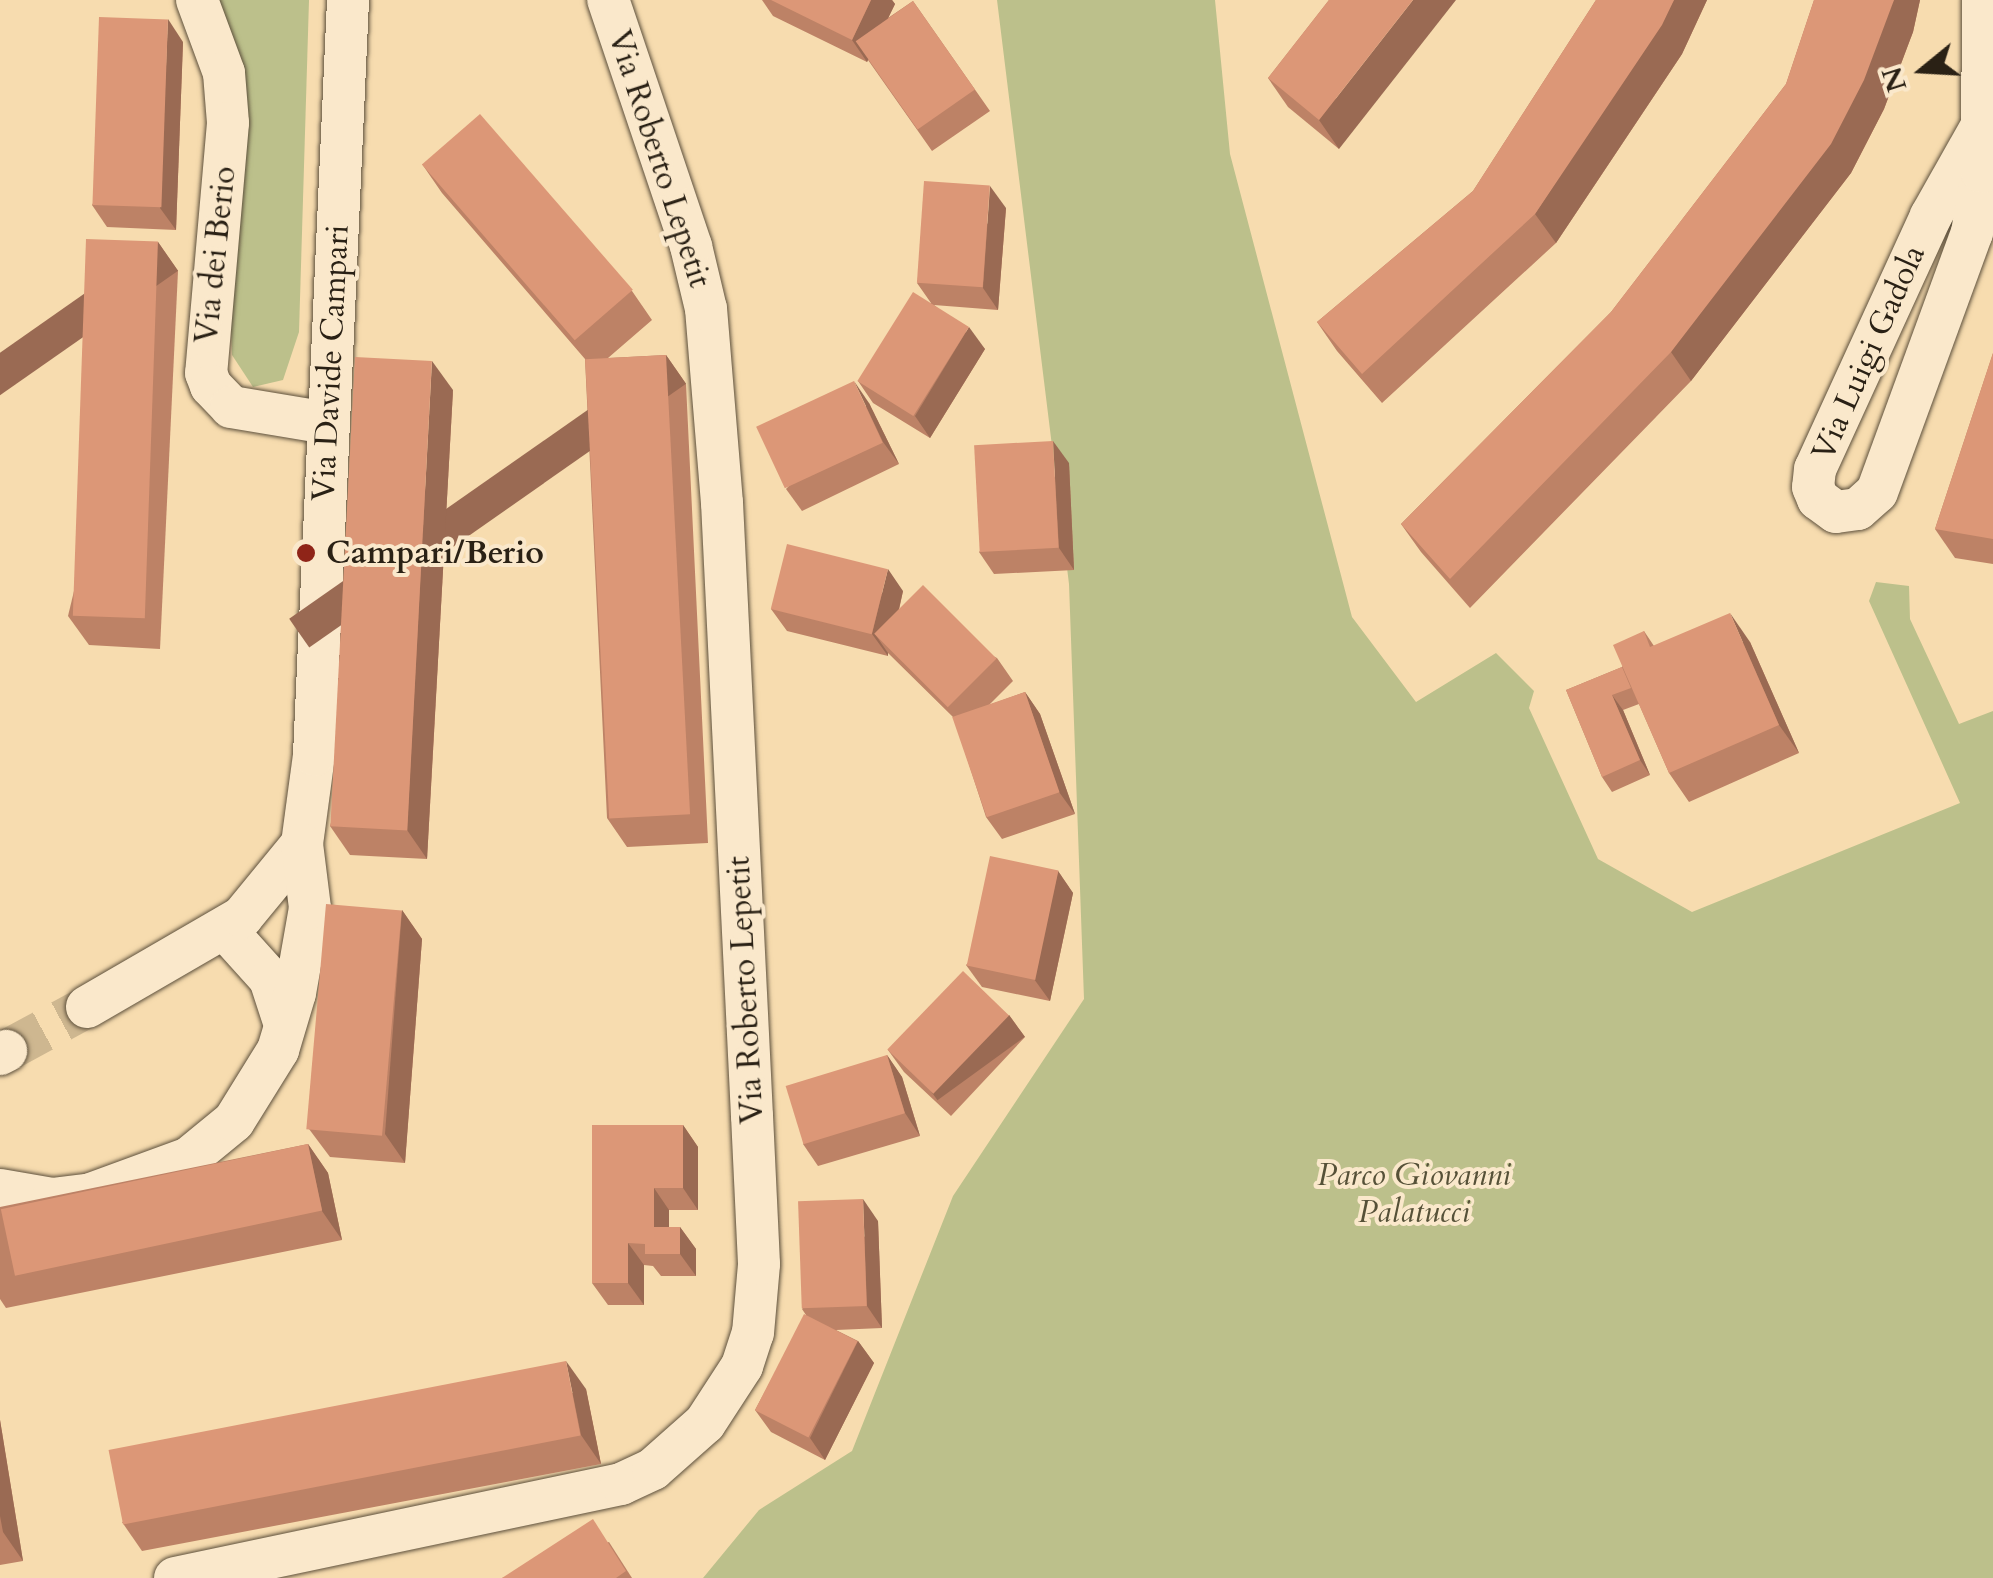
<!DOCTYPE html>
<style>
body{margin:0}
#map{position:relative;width:1993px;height:1578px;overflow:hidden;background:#f7dcaf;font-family:Cardo,serif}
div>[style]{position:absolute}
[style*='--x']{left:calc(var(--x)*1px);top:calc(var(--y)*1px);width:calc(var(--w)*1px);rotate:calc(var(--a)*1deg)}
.green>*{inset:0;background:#bcc08b}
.minor-tunnel>*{height:42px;margin-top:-21px;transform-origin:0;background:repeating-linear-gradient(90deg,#ceb790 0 42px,transparent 0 63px)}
.roads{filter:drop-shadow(0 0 2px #5d503c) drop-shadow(0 0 2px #5d503c)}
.minor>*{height:42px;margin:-21px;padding:0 21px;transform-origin:21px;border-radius:21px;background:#fae8cb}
.wall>*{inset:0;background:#bd8266}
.shaded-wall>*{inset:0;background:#9a6a53;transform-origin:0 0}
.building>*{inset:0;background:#dc9777;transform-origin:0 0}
.dots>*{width:28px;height:28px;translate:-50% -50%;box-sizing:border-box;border:5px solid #fae8cb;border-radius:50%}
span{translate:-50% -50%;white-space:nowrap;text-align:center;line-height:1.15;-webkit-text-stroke:8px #fae8cb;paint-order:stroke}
.street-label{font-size:32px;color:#2a2115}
.poi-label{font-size:32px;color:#2a2115;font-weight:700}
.left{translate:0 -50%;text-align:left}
.park-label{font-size:32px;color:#565138;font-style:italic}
.north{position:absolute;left:1873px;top:20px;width:100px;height:100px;-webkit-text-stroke:8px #fae8cb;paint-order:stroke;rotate:252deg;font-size:28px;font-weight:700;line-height:40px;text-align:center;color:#2a2115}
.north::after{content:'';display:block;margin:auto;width:35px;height:45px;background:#2a2115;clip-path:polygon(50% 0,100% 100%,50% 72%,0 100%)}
</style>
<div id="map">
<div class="green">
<div style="clip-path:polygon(218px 0,309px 0,299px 332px,283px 380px,253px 387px,232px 355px)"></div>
<div style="clip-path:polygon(997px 0,1215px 0,1230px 154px,1352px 617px,1416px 702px,1496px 653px,1534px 691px,1529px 708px,1598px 859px,1692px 912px,1960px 803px,1869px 601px,1876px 582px,1909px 586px,1910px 619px,1959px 724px,1993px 711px,1993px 1578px,703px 1578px,759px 1510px,852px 1451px,953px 1196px,1084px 999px,1069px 584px)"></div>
</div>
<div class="minor-tunnel">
<div style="--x:6;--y:1051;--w:92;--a:-28.5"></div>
</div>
<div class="roads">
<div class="minor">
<div style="--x:197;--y:0;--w:78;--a:69.7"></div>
<div style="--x:224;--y:73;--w:50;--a:85.4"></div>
<div style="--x:228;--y:123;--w:251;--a:95"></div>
<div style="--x:206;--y:373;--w:14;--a:69"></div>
<div style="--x:211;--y:386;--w:29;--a:46"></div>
<div style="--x:231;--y:407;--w:98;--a:9.4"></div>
<div style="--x:1980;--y:129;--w:100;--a:119.4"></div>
<div style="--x:1931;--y:216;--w:278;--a:114.6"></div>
<div style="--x:1815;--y:469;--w:18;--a:96"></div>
<div style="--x:1813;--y:487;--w:13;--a:67"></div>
<div style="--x:1818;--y:499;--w:22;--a:36"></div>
<div style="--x:1836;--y:512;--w:22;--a:-8"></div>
<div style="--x:1858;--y:509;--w:25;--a:-42"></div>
<div style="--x:1877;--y:492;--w:276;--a:-69.9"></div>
<div style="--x:1972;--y:233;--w:62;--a:-80.7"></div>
<div style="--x:1982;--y:172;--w:172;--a:-89.7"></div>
<div style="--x:225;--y:929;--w:67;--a:48"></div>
<div style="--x:270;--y:979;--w:48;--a:71.9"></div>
<div style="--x:87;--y:1007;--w:179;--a:-30.1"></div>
<div style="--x:242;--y:917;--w:94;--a:-50.6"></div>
<div style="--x:302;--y:844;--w:90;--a:-82.3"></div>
<div style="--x:314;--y:755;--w:756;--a:-87.42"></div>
<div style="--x:0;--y:1054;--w:7;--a:-27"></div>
<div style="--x:0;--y:1190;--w:53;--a:9.8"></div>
<div style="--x:52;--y:1199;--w:39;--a:-7"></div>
<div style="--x:91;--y:1194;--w:104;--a:-20.2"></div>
<div style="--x:189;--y:1158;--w:58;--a:-39.4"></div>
<div style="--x:234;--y:1121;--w:84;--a:-58.2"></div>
<div style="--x:278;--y:1050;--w:59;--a:-73.4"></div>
<div style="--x:295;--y:993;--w:86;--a:-80"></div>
<div style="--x:310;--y:908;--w:64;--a:-97.1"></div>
<div style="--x:175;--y:1578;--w:456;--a:-11.9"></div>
<div style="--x:621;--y:1484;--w:35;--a:-25"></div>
<div style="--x:653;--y:1469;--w:69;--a:-41.5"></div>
<div style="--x:705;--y:1423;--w:68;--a:-57"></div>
<div style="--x:742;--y:1366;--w:35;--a:-72"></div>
<div style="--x:753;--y:1333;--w:69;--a:-85"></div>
<div style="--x:759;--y:1264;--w:148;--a:-92.7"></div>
<div style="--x:752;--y:1116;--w:614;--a:-92.8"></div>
<div style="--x:722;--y:503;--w:195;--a:-94.7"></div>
<div style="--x:706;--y:309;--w:65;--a:-103.4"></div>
<div style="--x:691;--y:246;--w:260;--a:-108.6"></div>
</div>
</div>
<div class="wall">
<div style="clip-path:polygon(762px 0,892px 0,895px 4px,888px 18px,913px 1px,990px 111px,932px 151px,868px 60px,867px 62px,773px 16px)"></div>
<div style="clip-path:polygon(1329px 0,1339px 149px,1288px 107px,1268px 78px)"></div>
<div style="clip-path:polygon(1596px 0,1707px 0,1682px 54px,1556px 243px,1382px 403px,1337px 351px,1317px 322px,1473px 191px)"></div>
<div style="clip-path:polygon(1814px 0,1920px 0,1913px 32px,1884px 109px,1851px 173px,1691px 381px,1470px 608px,1421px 552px,1401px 524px,1611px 312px,1786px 84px)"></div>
<div style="clip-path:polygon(183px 42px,176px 230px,107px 227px,92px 205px)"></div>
<div style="clip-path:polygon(422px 164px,632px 291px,652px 320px,608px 358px,666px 355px,686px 384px,708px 843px,627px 847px,607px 818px,585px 359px,442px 193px)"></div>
<div style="clip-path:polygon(1006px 208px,998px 310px,934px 305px,985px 349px,930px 438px,873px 403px,858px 381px,931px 303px,917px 283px)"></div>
<div style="clip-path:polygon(158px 242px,178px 271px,160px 649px,89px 645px,68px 616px)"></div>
<div style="clip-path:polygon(1993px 353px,1993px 564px,1955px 558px,1935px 529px)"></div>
<div style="clip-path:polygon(453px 390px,427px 859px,350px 855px,330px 826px)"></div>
<div style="clip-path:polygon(869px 403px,899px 464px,802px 511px,786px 489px)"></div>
<div style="clip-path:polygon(1069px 463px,1074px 570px,994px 574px,979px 552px)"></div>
<div style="clip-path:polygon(903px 591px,899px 610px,997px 658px,1013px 681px,989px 705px,1025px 692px,1040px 714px,1075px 814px,1002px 839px,986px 817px,954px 718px,888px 653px,888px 656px,787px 631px,771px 609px)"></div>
<div style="clip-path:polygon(1644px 631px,1654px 646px,1750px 642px,1799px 753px,1689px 802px,1669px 773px,1639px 704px,1623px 710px,1650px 775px,1612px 792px,1602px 777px,1566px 690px,1622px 667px)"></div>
<div style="clip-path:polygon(1058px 871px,1073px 893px,1050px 1001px,982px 987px,966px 965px)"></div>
<div style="clip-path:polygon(402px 910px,422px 939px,405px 1163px,330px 1157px,309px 1129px)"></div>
<div style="clip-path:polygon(1009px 1015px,1025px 1037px,951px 1116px,904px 1072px,888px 1050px)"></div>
<div style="clip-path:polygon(887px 1055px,902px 1077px,920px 1136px,818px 1166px,803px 1144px)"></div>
<div style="clip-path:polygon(683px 1125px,698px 1147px,698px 1210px,669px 1210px,669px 1227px,680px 1227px,696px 1249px,696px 1276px,661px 1276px,653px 1266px,644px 1265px,644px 1305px,608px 1305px,592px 1283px)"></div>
<div style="clip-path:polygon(308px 1144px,328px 1173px,342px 1240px,6px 1308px,0 1299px,0 1207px)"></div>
<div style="clip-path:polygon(878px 1221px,882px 1328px,836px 1330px,858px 1341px,874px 1363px,825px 1460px,771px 1432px,755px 1410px,806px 1315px,802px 1309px)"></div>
<div style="clip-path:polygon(586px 1389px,601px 1464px,142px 1551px,122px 1522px)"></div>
<div style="clip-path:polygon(0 1420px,23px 1561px,0 1565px)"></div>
<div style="clip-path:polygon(609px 1542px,632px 1578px,502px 1578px)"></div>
</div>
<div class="shaded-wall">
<div style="clip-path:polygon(871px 0,892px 0,895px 4px,867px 62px,852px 40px)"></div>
<div style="clip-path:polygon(1413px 0,1456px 0,1339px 149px,1319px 120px)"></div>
<div style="clip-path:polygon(1674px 0,1707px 0,1682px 54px,1556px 243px,1535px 214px)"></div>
<div style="clip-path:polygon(1894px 0,1920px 0,1913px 32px,1884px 109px,1851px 173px,1691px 381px,1671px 352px)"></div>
<div style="clip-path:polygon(168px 19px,183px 42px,176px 230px,160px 208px)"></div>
<div style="clip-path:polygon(990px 186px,1006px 208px,998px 310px,983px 288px)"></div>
<div style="left:158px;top:242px;width:35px;height:378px;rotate:55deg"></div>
<div style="clip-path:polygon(969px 327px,985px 349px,930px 438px,915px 416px)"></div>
<div style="left:666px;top:355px;width:35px;height:460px;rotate:55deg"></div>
<div style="clip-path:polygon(432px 361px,453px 390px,427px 859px,407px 830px)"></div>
<div style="clip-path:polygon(854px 381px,869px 403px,899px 464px,883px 442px)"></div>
<div style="clip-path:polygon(1053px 441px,1069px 463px,1074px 570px,1059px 548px)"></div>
<div style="clip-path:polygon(888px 569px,903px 591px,890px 648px,875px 634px,888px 653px,888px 656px,872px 634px)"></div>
<div style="clip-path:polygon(1730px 613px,1750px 642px,1799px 753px,1779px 725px)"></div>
<div style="clip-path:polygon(1025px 692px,1040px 714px,1075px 814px,1059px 792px)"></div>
<div style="clip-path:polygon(1612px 695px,1623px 710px,1650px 775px,1640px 760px)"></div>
<div style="clip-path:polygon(1058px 871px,1073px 893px,1050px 1001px,1034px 979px)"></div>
<div style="clip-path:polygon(402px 910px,422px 939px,405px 1163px,385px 1134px)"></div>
<div style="left:1009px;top:1015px;width:27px;height:108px;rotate:54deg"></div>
<div style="clip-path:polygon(887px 1055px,902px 1077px,920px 1136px,905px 1113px)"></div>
<div style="clip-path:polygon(683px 1125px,698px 1147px,698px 1210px,683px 1188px)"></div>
<div style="clip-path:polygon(308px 1144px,328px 1173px,342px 1240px,322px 1211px)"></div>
<div style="clip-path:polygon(654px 1188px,669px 1210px,669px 1249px,654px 1227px)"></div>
<div style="clip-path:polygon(863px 1199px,878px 1221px,882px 1328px,867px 1306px)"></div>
<div style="clip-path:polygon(680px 1227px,696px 1249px,696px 1276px,680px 1254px)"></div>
<div style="clip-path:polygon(628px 1243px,644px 1265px,644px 1305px,628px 1283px)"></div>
<div style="clip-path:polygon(858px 1341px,874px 1363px,825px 1460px,810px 1438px)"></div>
<div style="clip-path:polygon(566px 1361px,586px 1389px,601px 1464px,581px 1435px)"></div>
<div style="clip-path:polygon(0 1420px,23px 1561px,3px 1532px,0 1516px)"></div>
</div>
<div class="building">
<div style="clip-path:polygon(771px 0,871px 0,852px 40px)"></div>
<div style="clip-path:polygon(1329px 0,1413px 0,1319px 120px,1268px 78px)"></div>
<div style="clip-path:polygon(1596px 0,1674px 0,1662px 25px,1535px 214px,1362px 374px,1317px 322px,1473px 191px)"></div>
<div style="clip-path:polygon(1814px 0,1894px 0,1864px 80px,1831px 144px,1671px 352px,1450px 579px,1401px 524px,1611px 312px,1786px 84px)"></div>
<div style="left:913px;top:1px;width:108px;height:70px;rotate:55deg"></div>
<div style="left:99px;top:17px;width:69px;height:188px;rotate:2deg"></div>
<div style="left:480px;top:114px;width:233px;height:77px;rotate:49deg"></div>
<div style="left:924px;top:181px;width:66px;height:102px;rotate:4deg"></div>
<div style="left:86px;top:239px;width:72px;height:377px;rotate:2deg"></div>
<div style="left:913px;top:292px;width:66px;height:105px;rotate:32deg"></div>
<div style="clip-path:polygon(1993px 353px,1993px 539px,1935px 529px)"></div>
<div style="left:666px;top:355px;width:460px;height:81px;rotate:87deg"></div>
<div style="left:355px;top:357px;width:77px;height:470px;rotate:3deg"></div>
<div style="left:854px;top:381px;width:68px;height:108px;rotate:65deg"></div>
<div style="left:1053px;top:441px;width:107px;height:79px;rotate:87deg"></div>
<div style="left:787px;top:544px;width:104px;height:67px;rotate:14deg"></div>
<div style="left:923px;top:585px;width:104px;height:69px;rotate:45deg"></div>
<div style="clip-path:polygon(1730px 613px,1779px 725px,1669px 773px,1613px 645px,1644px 631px,1650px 647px)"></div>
<div style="clip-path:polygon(1622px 667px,1631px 688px,1612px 695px,1640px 760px,1602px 777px,1566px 690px)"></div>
<div style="left:1025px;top:692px;width:106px;height:77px;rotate:71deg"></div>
<div style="left:990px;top:856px;width:70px;height:112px;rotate:12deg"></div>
<div style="left:326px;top:904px;width:76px;height:226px;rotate:5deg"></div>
<div style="left:963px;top:971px;width:64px;height:109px;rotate:44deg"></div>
<div style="left:887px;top:1055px;width:61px;height:106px;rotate:73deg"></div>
<div style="clip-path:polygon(592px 1125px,683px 1125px,683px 1188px,654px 1188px,654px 1227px,680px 1227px,680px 1254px,645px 1254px,645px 1244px,628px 1243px,628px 1283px,592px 1283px)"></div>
<div style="left:308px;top:1144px;width:68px;height:314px;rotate:78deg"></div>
<div style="left:863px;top:1199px;width:107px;height:65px;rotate:88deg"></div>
<div style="left:804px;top:1314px;width:60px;height:108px;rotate:27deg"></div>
<div style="left:566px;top:1361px;width:76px;height:466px;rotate:79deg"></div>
<div style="clip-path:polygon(593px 1519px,626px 1571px,616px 1578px,502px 1578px)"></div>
</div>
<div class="dots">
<div style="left:306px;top:553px;background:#8f2418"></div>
</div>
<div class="street-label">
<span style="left:659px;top:159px;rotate:72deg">Via Roberto Lepetit</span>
<span style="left:216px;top:255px;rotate:-84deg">Via dei Berio</span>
<span style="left:1869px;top:353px;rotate:-66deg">Via Luigi Gadola</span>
<span style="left:331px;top:363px;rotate:-87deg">Via Davide Campari</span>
<span style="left:746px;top:990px;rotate:-93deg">Via Roberto Lepetit</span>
</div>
<div class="poi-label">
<span class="left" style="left:326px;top:553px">Campari/Berio</span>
</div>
<div class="park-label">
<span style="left:1414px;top:1194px">Parco Giovanni<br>Palatucci</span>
</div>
<div class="north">N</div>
</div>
